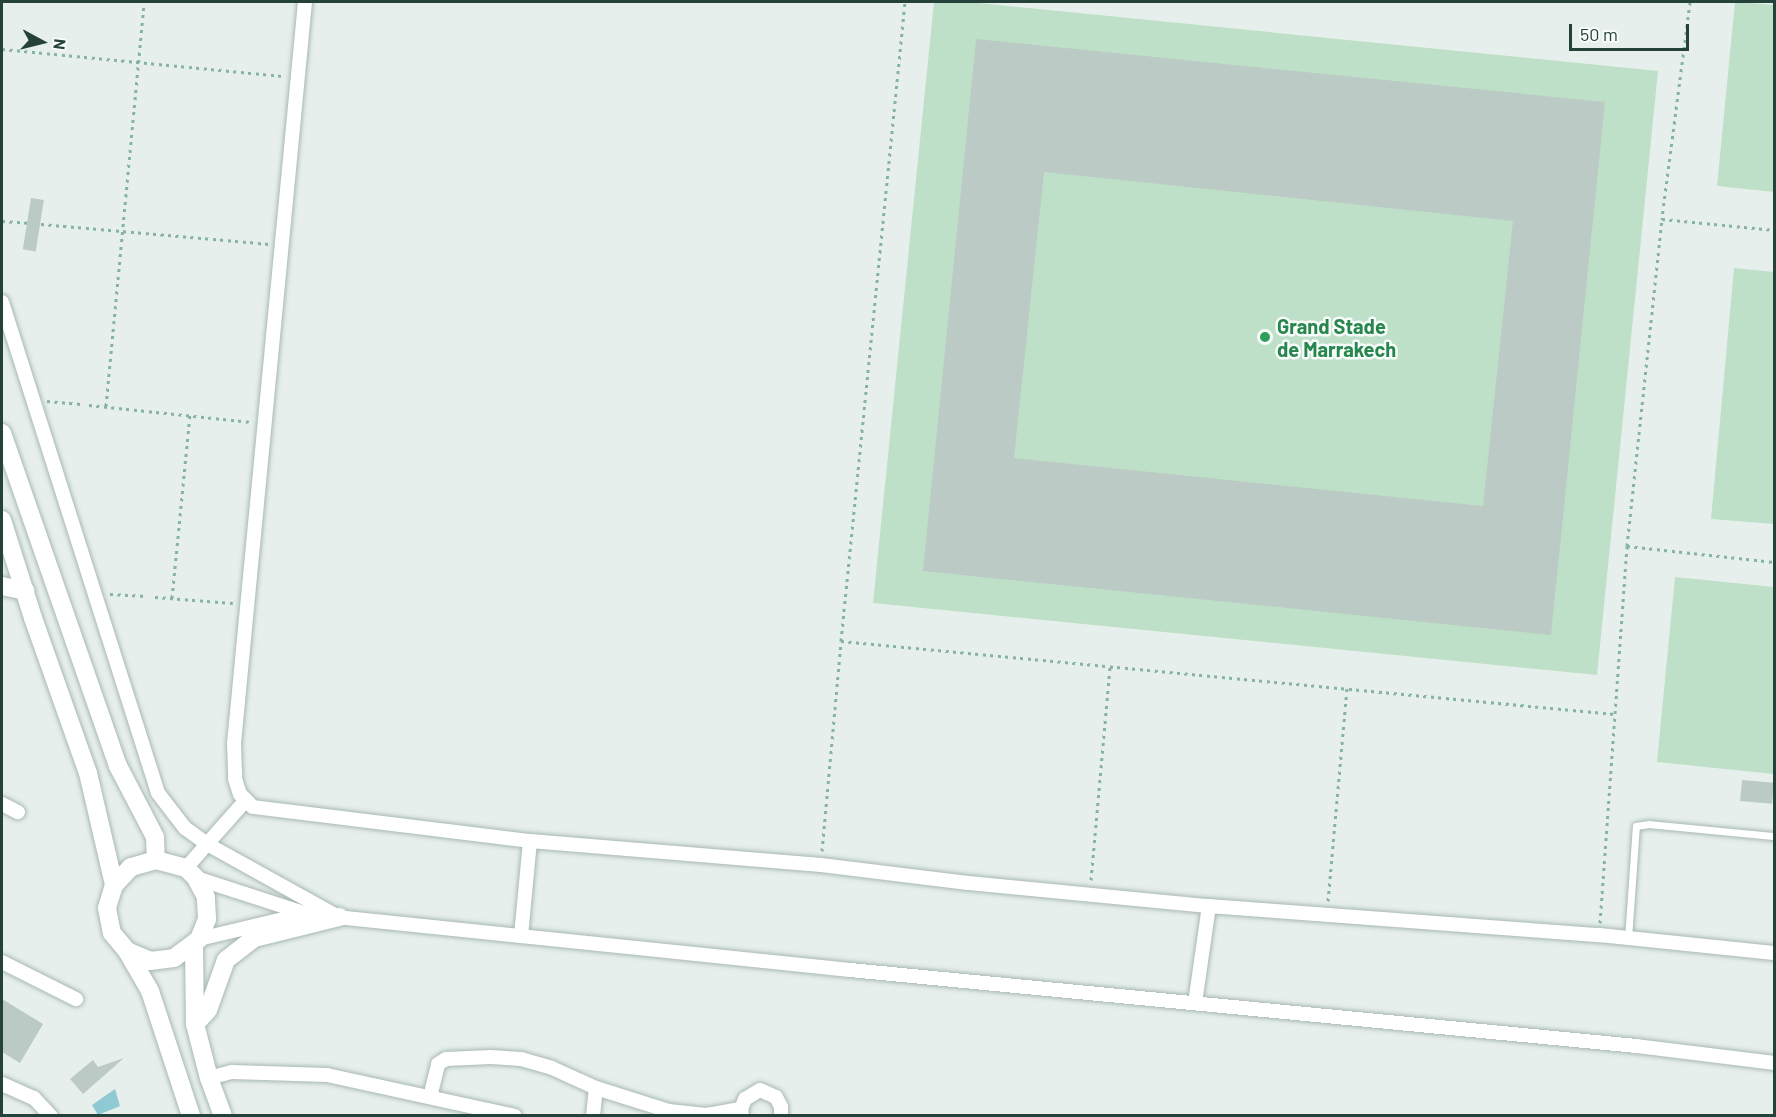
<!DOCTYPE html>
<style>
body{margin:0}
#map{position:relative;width:1776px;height:1117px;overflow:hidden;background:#e6efeb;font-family:Barlow,sans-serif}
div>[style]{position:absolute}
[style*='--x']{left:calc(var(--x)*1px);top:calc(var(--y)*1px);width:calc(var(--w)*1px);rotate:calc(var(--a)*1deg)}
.green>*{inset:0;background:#bfe0c8}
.water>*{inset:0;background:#8ec9d4}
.building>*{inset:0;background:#bbcac4;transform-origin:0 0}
.path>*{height:3px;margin-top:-1.5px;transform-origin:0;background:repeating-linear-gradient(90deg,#86b3a5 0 3px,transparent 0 7.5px)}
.roads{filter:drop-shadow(0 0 2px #a8b8b2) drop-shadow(0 0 2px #a8b8b2)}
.lane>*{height:7px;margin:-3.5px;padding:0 3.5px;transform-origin:3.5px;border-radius:3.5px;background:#fff}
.street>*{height:14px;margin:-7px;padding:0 7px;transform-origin:7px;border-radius:7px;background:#fff}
.secondary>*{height:18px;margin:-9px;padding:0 9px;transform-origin:9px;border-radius:9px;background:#fff}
.dots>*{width:16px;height:16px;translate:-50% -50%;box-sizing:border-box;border:3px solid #f7fbf9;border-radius:50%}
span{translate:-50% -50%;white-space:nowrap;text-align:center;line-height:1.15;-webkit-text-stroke:5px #f7fbf9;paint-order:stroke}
.leisure-label{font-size:20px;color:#27864d;font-weight:700}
.left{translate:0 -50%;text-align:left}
.frame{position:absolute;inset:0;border:3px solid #24423a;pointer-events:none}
.north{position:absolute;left:12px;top:12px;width:60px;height:60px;-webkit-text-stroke:4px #f7fbf9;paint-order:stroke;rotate:97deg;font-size:16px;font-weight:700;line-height:24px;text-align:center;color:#24423a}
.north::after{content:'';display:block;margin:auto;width:21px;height:27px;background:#24423a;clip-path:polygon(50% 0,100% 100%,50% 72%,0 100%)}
.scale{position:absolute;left:1569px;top:24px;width:120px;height:27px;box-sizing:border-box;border:3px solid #24423a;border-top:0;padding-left:8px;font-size:18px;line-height:21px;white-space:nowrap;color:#24423a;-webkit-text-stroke:4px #f7fbf9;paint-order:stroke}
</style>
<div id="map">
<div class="green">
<div style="clip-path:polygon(934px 2px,969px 2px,1658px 71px,1597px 675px,873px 603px)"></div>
<div style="clip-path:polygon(1735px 2px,1774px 5px,1774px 192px,1717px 186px)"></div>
<div style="clip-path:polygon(1734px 268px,1774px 272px,1774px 524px,1711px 519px)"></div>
<div style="clip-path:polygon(1675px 577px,1774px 587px,1774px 774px,1657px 762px)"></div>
</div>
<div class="water">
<div style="clip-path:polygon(115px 1089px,120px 1106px,98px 1115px,92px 1105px)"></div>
</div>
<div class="building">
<div style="clip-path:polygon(evenodd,976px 39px,1605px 102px,1551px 635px,923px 571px,976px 39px,1044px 172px,1513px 221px,1483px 506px,1014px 458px,1044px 172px)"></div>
<div style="left:31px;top:198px;width:13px;height:52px;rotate:9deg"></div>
<div style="left:1742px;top:780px;width:32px;height:21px;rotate:5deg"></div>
<div style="clip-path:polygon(2px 999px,43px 1024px,20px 1063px,2px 1052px)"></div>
<div style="clip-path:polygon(124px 1058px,83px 1094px,70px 1079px,93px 1060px,98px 1067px)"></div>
</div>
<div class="path">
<div style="--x:1690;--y:2;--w:219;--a:97.4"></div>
<div style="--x:1662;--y:219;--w:113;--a:5.6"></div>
<div style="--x:2;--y:49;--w:283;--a:5.5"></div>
<div style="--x:2;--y:221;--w:26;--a:4"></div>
<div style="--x:41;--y:224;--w:229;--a:5"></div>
<div style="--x:47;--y:401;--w:34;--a:5"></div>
<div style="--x:89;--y:405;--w:163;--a:6"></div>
<div style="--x:106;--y:406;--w:406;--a:-84.6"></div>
<div style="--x:1627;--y:546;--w:328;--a:-83.9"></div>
<div style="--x:110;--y:594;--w:37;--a:3"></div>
<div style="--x:155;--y:597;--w:78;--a:4.4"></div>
<div style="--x:172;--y:598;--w:184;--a:-84.4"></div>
<div style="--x:841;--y:641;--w:642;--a:-84.28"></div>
<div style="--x:822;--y:851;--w:211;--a:-84.8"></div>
<div style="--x:841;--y:641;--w:777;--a:5.39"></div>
<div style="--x:1091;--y:880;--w:215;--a:-84.9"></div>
<div style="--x:1328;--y:901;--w:214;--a:-84.9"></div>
<div style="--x:1600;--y:923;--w:378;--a:-85.9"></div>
<div style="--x:1627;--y:546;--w:148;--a:6.2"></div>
</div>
<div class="roads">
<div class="lane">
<div style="--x:1628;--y:939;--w:113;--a:-86"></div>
<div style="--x:1636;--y:826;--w:13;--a:-9"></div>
<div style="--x:1649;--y:824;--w:126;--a:5.5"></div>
</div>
<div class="street">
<div style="--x:305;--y:2;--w:744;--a:95.47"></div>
<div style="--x:234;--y:743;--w:36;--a:88"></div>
<div style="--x:235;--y:779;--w:16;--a:72"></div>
<div style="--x:240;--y:794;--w:18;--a:45"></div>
<div style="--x:253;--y:807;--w:279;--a:7"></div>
<div style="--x:530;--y:841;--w:292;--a:4.7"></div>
<div style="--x:821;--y:865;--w:148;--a:7"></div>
<div style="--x:968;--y:883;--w:242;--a:5.5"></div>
<div style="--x:1209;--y:906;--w:391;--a:4.3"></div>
<div style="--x:1599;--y:935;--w:176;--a:5.9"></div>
<div style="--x:2;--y:302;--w:515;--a:72.37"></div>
<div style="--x:158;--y:793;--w:44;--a:52.4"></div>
<div style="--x:185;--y:828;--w:27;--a:36"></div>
<div style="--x:207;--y:844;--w:32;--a:131"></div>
<div style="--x:246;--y:800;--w:59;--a:131.6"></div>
<div style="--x:207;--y:844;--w:146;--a:29"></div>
<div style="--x:2;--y:804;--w:18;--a:27"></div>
<div style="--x:196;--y:878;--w:117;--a:18"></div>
<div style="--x:307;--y:914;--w:546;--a:5.89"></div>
<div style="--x:850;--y:970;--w:790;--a:5.52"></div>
<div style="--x:1636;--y:1046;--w:139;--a:7"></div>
<div style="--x:521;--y:936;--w:95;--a:-84.6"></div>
<div style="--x:199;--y:939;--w:109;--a:-13.3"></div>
<div style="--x:2;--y:962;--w:83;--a:26.6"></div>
<div style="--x:1195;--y:1003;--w:98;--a:-81.8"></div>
<div style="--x:209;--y:1078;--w:24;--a:-15"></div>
<div style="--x:232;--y:1072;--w:95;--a:1.8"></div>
<div style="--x:327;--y:1075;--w:192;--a:12.3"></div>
<div style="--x:2;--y:1084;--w:35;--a:24"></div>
<div style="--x:34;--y:1098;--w:25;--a:47"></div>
<div style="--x:430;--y:1097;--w:34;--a:-76"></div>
<div style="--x:438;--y:1064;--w:9;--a:-32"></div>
<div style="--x:446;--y:1059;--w:45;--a:-2.5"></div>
<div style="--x:491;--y:1057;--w:30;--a:4"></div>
<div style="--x:521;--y:1059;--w:32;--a:16"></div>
<div style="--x:552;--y:1068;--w:48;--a:24.4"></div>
<div style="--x:596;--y:1088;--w:77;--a:17.5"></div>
<div style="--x:669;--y:1111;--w:37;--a:6"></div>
<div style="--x:706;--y:1115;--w:36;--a:-10"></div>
<div style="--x:593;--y:1116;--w:28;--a:-84"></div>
<div style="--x:742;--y:1116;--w:7;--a:-98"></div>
<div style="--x:741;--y:1109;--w:11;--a:-68"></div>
<div style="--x:745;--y:1099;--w:17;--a:-31"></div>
<div style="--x:760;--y:1090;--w:17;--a:24"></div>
<div style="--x:776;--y:1097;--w:11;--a:63"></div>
<div style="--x:781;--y:1107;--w:9;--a:90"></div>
</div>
<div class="secondary">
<div style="--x:2;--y:433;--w:353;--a:70.8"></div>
<div style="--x:118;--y:766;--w:80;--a:62.5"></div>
<div style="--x:155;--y:837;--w:23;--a:88"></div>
<div style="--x:2;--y:520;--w:103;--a:72.4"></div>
<div style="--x:33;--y:618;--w:164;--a:70.5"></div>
<div style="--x:88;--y:773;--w:115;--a:76.9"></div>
<div style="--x:2;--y:586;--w:24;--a:12"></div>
<div style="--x:194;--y:945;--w:79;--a:89.3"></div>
<div style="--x:195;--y:1024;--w:56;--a:75.5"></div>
<div style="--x:209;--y:1078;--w:40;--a:69.8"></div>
<div style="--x:127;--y:951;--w:25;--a:23"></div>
<div style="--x:150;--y:961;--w:24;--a:-7"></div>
<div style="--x:174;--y:958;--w:31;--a:-37"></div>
<div style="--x:199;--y:939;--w:22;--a:-68"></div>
<div style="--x:207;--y:919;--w:22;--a:-93"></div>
<div style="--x:206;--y:897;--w:21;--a:-118"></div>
<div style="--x:196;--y:878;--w:14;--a:-135"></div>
<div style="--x:186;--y:868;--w:31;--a:-165"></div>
<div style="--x:156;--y:860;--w:26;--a:164"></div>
<div style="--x:131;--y:867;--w:25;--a:133"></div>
<div style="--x:114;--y:885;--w:24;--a:107"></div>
<div style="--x:107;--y:908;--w:25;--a:79"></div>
<div style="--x:112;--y:933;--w:23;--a:50"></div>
<div style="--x:127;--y:951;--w:46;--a:60.1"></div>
<div style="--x:150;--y:991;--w:132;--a:71.8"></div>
<div style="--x:195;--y:1024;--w:19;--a:-47"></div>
<div style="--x:208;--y:1010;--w:53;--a:-70.2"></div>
<div style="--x:226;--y:960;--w:36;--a:-38"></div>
<div style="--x:254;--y:938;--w:88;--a:-13.9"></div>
</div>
</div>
<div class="dots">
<div style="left:1265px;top:337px;background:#2e9e5b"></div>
</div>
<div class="leisure-label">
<span class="left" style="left:1277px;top:338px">Grand Stade<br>de Marrakech</span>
</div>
<div class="frame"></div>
<div class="north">N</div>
<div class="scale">50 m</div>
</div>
